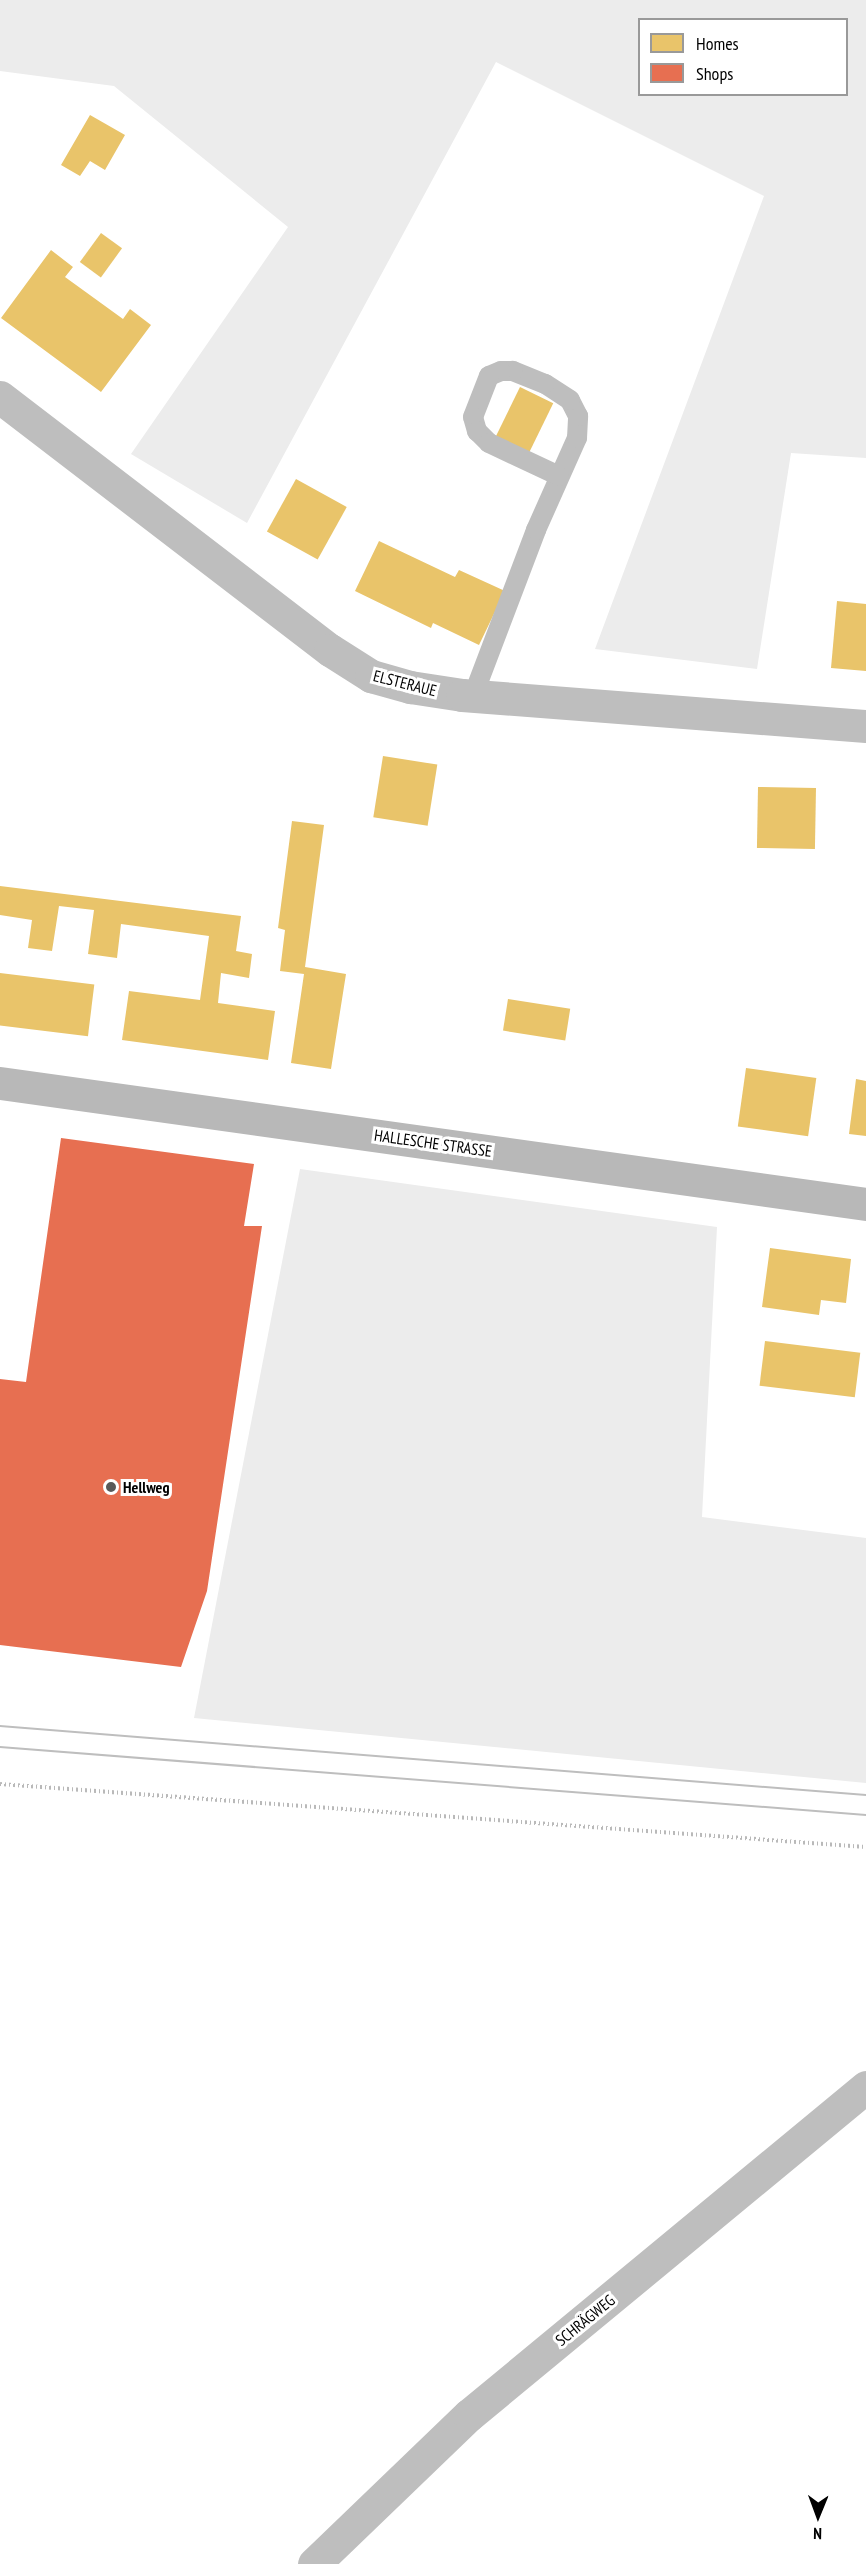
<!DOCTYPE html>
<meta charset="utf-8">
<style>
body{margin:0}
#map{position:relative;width:866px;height:2564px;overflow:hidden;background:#fff;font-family:"PT Sans Narrow",sans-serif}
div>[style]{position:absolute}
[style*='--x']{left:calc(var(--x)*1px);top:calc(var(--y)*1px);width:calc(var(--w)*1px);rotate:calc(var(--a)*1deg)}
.green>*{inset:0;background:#ececec}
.homes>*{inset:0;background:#e9c46a;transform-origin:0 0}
.shops>*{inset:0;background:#e76f51}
.path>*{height:4px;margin-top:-2px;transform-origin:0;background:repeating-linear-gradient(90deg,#b9b9b9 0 1.5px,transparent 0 4.5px)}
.lane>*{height:20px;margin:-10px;padding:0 10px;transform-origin:10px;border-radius:10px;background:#bebebe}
.street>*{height:33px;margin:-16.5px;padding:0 16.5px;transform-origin:16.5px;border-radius:16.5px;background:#bebebe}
.secondary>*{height:33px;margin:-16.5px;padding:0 16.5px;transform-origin:16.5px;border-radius:16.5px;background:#b8b8b8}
.tram>*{height:1.5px;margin:-0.75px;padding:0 0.75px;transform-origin:0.75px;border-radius:0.75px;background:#bebebe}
.dots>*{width:16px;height:16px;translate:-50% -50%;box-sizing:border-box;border:3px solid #fff;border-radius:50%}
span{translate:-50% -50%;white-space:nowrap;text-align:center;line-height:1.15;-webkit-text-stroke:6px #fff;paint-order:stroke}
.street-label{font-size:16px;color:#000}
.poi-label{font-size:16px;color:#000;font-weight:700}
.left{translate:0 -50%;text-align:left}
.legend{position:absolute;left:638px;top:18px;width:210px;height:78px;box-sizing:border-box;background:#fff;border:2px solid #999;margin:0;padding:8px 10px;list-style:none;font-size:18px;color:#000}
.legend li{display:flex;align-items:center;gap:12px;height:30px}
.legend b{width:30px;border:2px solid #999}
.north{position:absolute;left:788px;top:2486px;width:60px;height:60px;-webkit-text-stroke:4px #fff;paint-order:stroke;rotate:181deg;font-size:16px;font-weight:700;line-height:24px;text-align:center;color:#000}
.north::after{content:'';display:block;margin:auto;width:21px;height:27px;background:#000;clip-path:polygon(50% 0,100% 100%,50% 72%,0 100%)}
</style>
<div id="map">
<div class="green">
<div style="clip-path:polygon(evenodd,0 0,866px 0,866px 458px,791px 453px,757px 669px,595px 649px,764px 196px,496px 62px,247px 523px,131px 454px,288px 227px,114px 86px,0 71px,0 0,640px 20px,846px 20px,846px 94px,640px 94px,640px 20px)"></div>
<div style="clip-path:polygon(300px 1169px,717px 1227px,702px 1517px,866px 1538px,866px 1783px,194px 1718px)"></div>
</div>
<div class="homes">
<div style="clip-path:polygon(90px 115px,125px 135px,105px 170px,90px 161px,80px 176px,61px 165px)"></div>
<div style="left:101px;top:233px;width:26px;height:36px;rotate:36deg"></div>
<div style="clip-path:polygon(51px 250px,73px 267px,65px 277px,123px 319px,130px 309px,151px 325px,101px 392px,1px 318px)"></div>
<div style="left:520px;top:387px;width:37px;height:56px;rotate:26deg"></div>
<div style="left:296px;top:479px;width:58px;height:60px;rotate:29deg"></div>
<div style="clip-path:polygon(379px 541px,455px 577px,459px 570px,505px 591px,479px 645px,433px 623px,431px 628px,355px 591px)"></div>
<div style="clip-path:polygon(837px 601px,866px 604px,866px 671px,831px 668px)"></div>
<div style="left:383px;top:756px;width:55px;height:62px;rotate:9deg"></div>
<div style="left:758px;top:787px;width:58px;height:61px;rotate:1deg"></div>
<div style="clip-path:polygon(292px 821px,324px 825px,305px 967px,346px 974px,331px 1069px,291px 1063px,304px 974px,280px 971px,285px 930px,278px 928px)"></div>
<div style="clip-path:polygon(0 886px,241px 916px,236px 951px,252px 954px,249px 978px,221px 973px,218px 1003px,275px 1011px,268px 1060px,122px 1040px,129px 991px,200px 1000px,209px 936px,121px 924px,117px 958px,88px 954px,94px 910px,59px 906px,52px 951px,28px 948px,32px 920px,0 915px)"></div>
<div style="left:0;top:973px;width:95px;height:52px;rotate:7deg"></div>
<div style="left:508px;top:999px;width:63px;height:32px;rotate:9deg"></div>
<div style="left:746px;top:1068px;width:71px;height:59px;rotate:8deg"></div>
<div style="clip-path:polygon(856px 1079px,866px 1081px,866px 1136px,849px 1134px)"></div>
<div style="clip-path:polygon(770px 1248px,851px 1259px,846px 1303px,821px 1300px,819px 1315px,762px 1307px)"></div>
<div style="left:765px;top:1341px;width:96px;height:45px;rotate:7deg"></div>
</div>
<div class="shops">
<div style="clip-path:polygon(61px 1138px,254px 1164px,244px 1226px,262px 1226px,207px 1591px,181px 1667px,0 1645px,0 1379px,26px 1382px)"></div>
</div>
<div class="path">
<div style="--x:0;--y:1784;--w:868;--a:4.16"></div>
</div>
<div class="lane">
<div style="--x:473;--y:696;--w:178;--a:-69.2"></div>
<div style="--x:536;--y:530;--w:101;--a:-66"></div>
<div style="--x:577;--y:438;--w:22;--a:-87"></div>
<div style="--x:578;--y:416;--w:18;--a:-117"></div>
<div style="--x:570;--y:400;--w:30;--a:-147"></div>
<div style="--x:545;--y:384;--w:35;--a:-158"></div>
<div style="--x:513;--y:371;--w:12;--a:180"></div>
<div style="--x:501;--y:371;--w:13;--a:157"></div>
<div style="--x:489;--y:376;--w:44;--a:111.3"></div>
<div style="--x:473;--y:417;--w:15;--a:74"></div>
<div style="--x:477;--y:431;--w:17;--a:45"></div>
<div style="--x:489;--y:443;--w:77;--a:25.2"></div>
</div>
<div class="street">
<div style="--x:0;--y:397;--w:416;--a:37.5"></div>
<div style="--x:330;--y:650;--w:49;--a:32.4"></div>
<div style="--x:371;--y:676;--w:41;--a:15.8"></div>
<div style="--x:410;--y:687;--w:53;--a:8.7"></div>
<div style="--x:462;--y:695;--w:405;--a:4.4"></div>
<div style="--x:314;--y:2564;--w:215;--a:-43.9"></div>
<div style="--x:469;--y:2415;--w:515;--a:-39.56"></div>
</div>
<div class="secondary">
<div style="--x:0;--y:1083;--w:874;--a:7.95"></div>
</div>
<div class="tram">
<div style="--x:0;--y:1726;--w:869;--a:4.56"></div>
<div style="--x:0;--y:1747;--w:869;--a:4.49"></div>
</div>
<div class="dots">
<div style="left:111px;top:1487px;background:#595959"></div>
</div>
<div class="street-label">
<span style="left:405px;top:683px;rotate:14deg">ELSTERAUE</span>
<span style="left:433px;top:1143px;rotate:8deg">HALLESCHE STRASSE</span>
<span style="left:585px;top:2320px;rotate:-39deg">SCHRÄGWEG</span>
</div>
<div class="poi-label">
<span class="left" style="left:123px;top:1487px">Hellweg</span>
</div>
<ul class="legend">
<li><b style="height:16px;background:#e9c46a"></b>Homes</li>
<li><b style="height:16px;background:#e76f51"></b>Shops</li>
</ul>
<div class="north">N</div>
</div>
